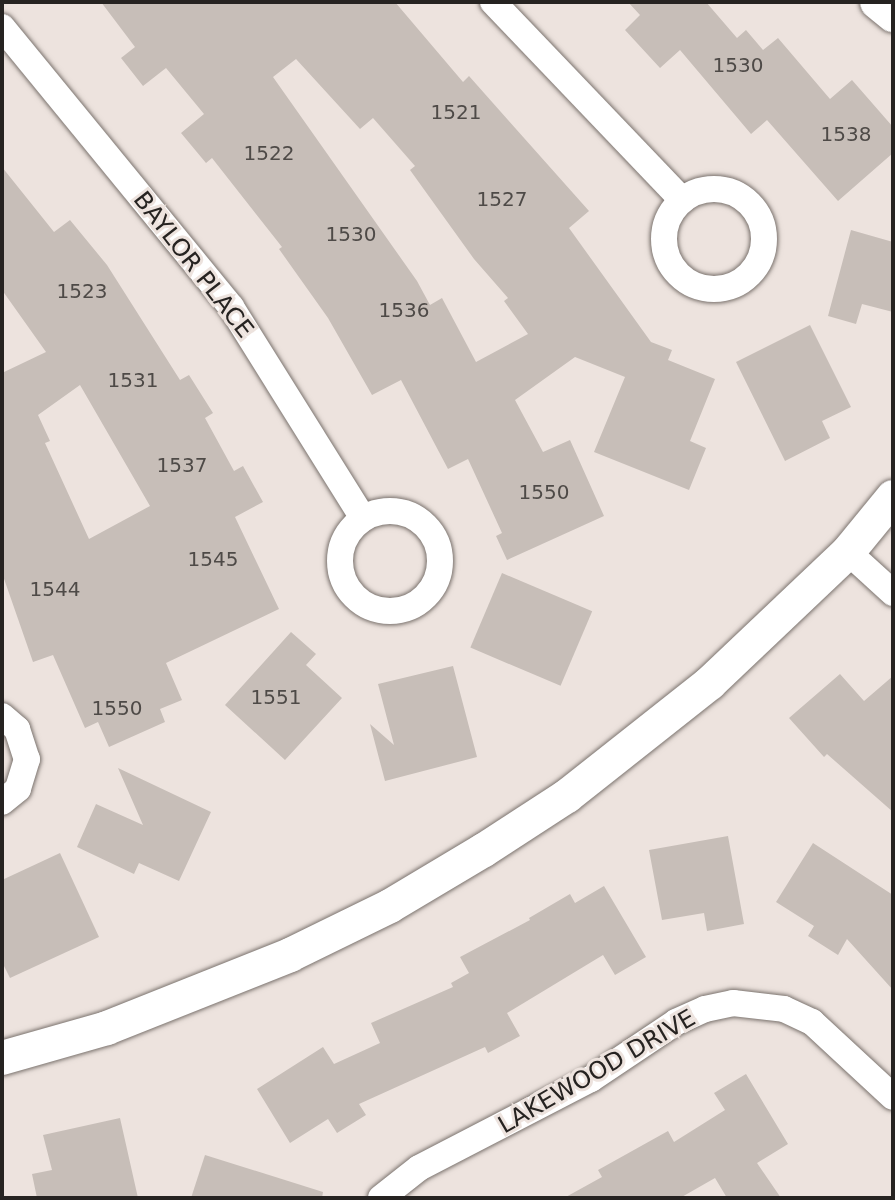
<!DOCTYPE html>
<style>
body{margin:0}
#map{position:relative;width:895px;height:1200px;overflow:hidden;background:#ede3de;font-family:"DejaVu Sans",sans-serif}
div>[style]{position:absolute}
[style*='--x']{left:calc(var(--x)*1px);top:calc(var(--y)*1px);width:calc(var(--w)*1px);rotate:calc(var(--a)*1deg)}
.building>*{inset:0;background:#c7beb8;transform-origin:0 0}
.roads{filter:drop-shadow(0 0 2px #7b736e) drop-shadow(0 0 2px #7b736e)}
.minor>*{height:26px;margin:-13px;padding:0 13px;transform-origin:13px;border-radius:13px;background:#fff}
.minor>.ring{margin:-13px;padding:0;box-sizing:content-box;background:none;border:26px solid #fff;border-radius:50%}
.tertiary>*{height:34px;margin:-17px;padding:0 17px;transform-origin:17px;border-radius:17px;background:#fff}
span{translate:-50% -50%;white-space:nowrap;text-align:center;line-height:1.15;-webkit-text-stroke:6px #ede3de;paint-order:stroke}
.number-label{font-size:20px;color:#4e4a47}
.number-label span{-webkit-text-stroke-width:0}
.street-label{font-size:24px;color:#262321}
.frame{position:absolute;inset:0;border:4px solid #262321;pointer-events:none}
</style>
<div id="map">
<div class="building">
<div style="clip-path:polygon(evenodd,101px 2px,395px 2px,463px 82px,469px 76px,589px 211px,569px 228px,651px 342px,672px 350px,668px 360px,715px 379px,690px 441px,706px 448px,689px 490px,594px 452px,625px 377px,575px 357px,515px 400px,543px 452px,570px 440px,604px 516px,507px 560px,496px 536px,502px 533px,468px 459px,448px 469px,401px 380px,372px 395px,328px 318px,279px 249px,282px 247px,212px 158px,206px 163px,181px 133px,204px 114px,166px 68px,143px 86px,121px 58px,135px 47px,101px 2px,296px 59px,360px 129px,373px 118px,415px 166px,410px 170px,474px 259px,508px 298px,504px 301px,528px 334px,476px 362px,442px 298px,430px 305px,417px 281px,273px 77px,296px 59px)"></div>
<div style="clip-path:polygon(628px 2px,706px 2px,737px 38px,746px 30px,763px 50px,778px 38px,830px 99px,852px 80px,893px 127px,893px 153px,838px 201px,767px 120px,751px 134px,680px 50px,660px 68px,625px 30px,640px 15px)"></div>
<div style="clip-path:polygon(evenodd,2px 167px,54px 232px,70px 220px,107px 265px,180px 380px,189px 375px,213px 413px,205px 418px,234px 471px,243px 466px,263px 502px,235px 517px,279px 609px,166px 663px,182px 700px,160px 709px,165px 722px,109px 747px,98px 722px,85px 728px,53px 655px,33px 662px,2px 573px,2px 373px,46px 352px,2px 290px,2px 167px,80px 385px,150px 506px,89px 539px,45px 443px,50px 441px,38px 415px,80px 385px)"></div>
<div style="clip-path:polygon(851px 230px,893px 242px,893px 312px,862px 304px,856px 324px,828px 316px)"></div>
<div style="clip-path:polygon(810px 325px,851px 407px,822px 421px,830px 438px,785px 461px,736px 362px)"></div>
<div style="left:502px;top:573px;width:98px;height:81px;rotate:23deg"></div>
<div style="clip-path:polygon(291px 632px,316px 654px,306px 665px,342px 698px,285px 760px,225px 705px)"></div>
<div style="clip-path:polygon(453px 666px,477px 757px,385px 781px,370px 724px,394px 745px,378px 684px)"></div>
<div style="clip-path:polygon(840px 674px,864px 701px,893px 676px,893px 812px,827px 754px,824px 757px,789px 718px)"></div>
<div style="clip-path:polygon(118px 768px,211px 812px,179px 881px,139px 863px,134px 874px,77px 847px,96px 804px,143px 825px)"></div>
<div style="clip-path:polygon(728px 836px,744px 924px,707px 931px,704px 913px,662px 920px,649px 850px)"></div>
<div style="clip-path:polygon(813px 843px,893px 895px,893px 990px,847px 939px,838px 955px,808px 936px,814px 926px,776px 902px)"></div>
<div style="clip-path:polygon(60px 853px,99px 937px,10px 978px,2px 962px,2px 880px)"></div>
<div style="clip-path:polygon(604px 886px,646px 957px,615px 975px,603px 955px,507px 1013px,520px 1036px,488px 1053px,485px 1047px,359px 1104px,366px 1115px,337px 1133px,328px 1119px,290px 1143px,257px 1089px,323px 1047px,334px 1064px,380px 1043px,371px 1023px,453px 987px,451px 983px,469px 973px,460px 957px,530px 920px,529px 918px,570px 894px,575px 903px)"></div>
<div style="clip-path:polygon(746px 1074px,788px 1144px,757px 1163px,781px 1198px,727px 1198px,715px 1178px,680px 1198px,564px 1198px,602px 1177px,598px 1170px,668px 1131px,674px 1142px,725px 1110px,714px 1093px)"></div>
<div style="clip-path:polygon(120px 1118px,138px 1198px,37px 1198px,32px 1174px,52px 1170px,43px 1135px)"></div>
<div style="clip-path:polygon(205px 1155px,323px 1192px,322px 1198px,191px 1198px)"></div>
</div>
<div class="roads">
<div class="minor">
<div style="--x:493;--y:2;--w:274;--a:46.3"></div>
<div style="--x:2;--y:27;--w:362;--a:50.7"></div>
<div style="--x:231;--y:307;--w:249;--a:58"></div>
<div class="ring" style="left:664px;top:189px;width:74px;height:74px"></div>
<div class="ring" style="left:340px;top:511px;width:74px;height:74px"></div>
<div style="--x:848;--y:552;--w:61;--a:42.3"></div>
<div style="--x:2;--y:716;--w:20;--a:41"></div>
<div style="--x:17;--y:729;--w:32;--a:72"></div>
<div style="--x:27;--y:759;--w:31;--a:107"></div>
<div style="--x:18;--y:789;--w:21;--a:141"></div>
<div style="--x:381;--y:1198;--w:48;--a:-38.3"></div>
<div style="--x:419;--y:1168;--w:194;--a:-27.4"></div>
<div style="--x:591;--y:1079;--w:102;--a:-33.8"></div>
<div style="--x:676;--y:1022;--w:32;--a:-24"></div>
<div style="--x:705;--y:1009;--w:29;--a:-12"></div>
<div style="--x:733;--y:1003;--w:51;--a:6.7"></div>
<div style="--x:784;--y:1009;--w:31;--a:25"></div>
<div style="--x:812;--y:1022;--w:110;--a:42.8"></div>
</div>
<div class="tertiary">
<div style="--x:877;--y:2;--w:21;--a:39"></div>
<div style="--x:2;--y:1058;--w:109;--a:-15.9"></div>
<div style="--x:107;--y:1028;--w:197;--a:-21.7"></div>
<div style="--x:290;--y:955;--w:111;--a:-26.1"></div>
<div style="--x:390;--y:906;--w:109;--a:-30.8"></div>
<div style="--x:484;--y:850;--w:99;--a:-33"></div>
<div style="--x:567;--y:796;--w:182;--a:-38.3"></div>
<div style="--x:710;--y:683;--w:190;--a:-43.5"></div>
<div style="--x:848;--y:552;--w:71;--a:-50.7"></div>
</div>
</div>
<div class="number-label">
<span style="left:738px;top:65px">1530</span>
<span style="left:456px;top:112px">1521</span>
<span style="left:846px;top:134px">1538</span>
<span style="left:269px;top:153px">1522</span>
<span style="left:502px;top:199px">1527</span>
<span style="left:351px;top:234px">1530</span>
<span style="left:82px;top:291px">1523</span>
<span style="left:404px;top:310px">1536</span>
<span style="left:133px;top:380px">1531</span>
<span style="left:182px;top:465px">1537</span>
<span style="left:544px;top:492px">1550</span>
<span style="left:213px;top:559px">1545</span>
<span style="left:55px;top:589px">1544</span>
<span style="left:276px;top:697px">1551</span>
<span style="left:117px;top:708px">1550</span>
</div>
<div class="street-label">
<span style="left:193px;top:265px;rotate:52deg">BAYLOR PLACE</span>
<span style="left:597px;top:1072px;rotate:-30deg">LAKEWOOD DRIVE</span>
</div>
<div class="frame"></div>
</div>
